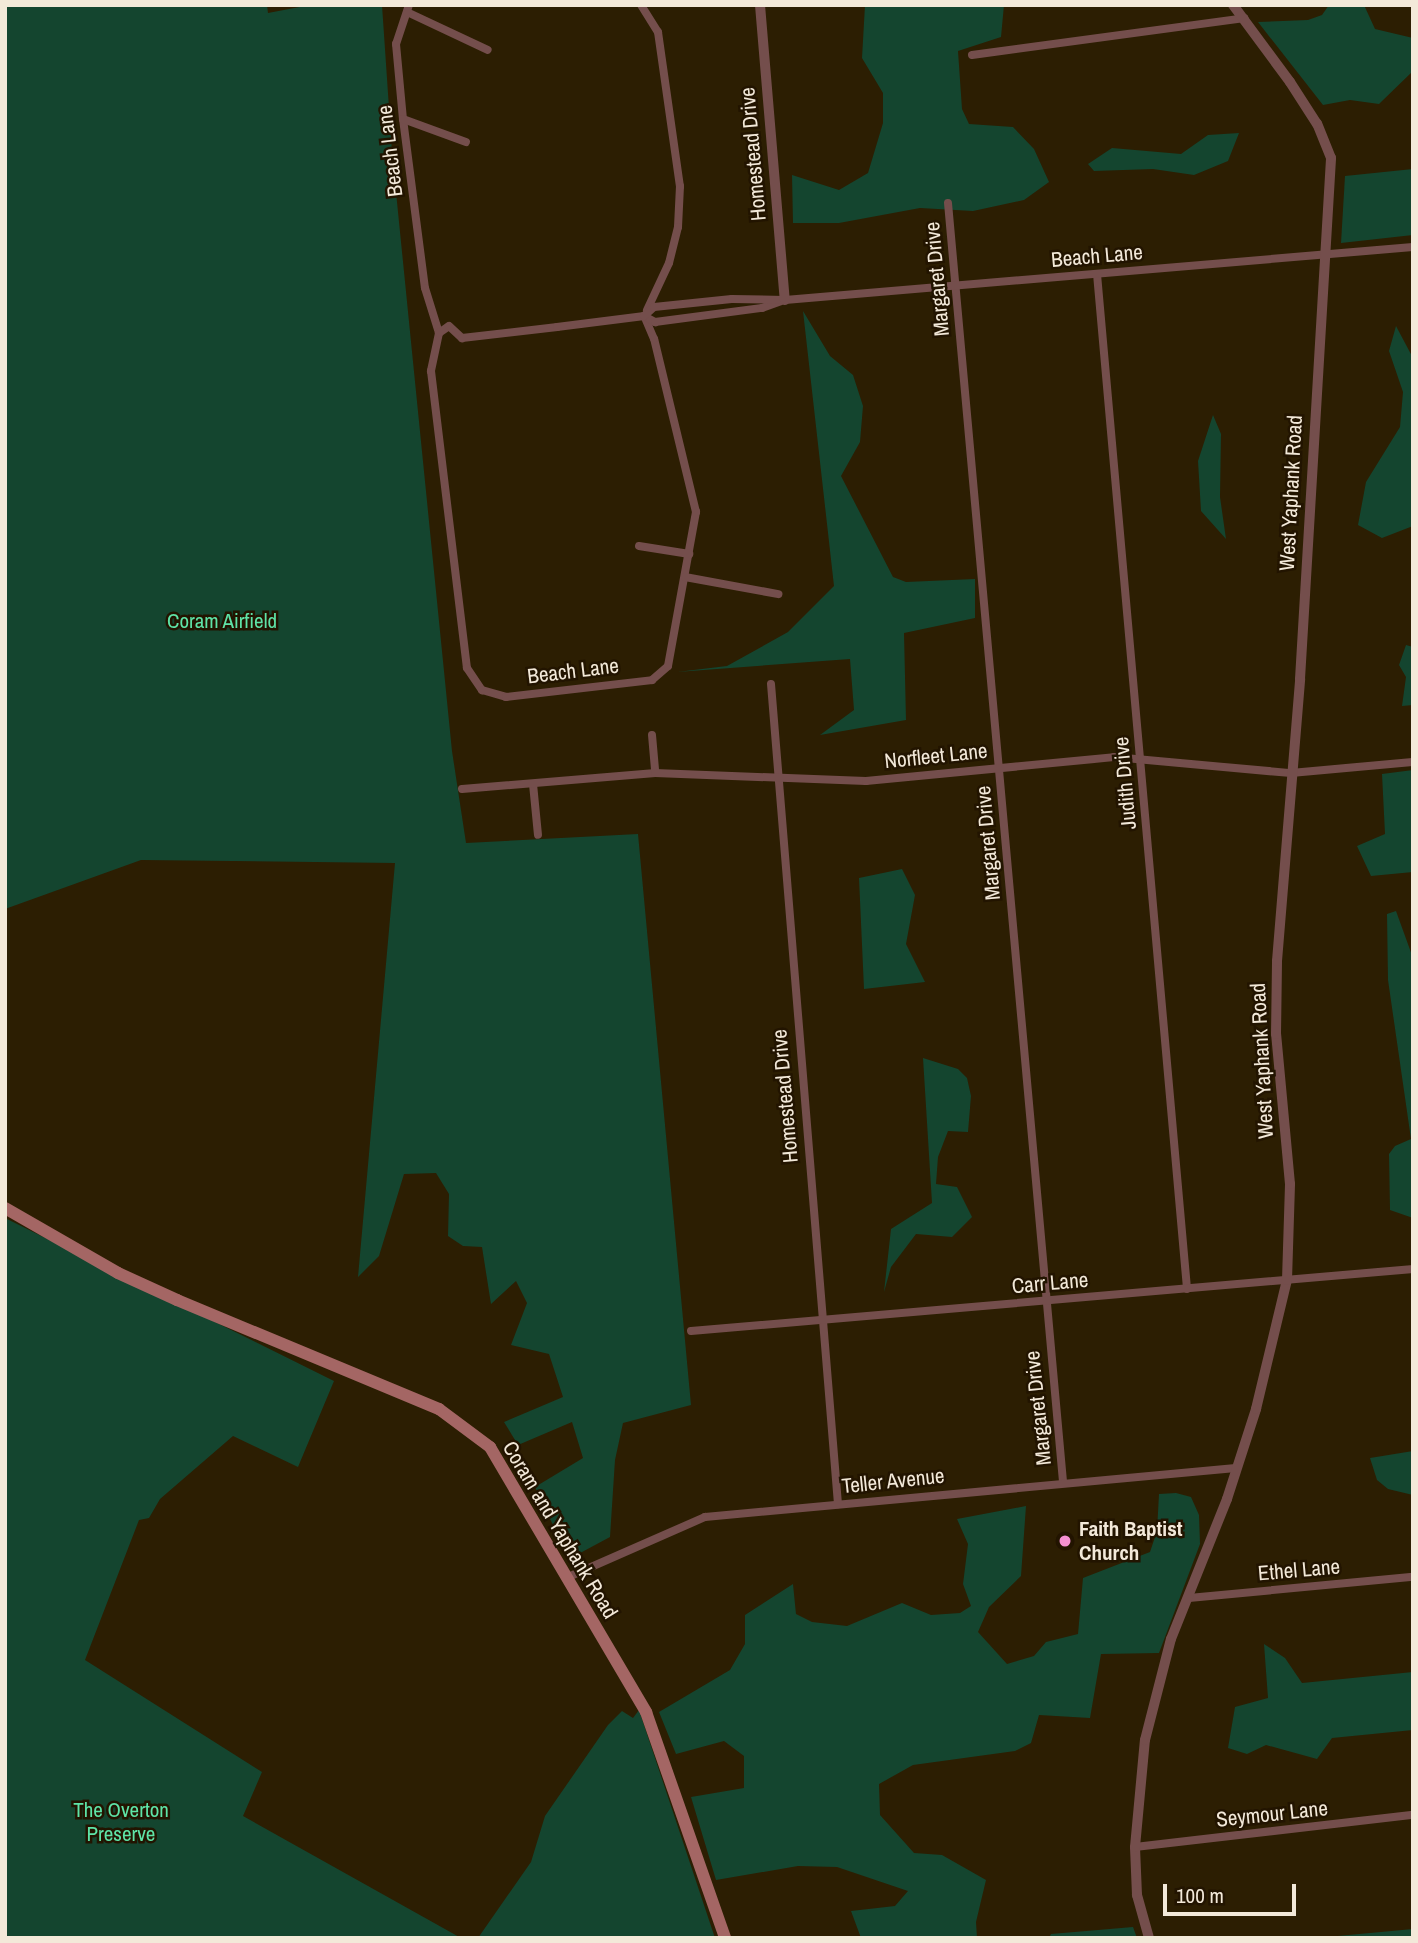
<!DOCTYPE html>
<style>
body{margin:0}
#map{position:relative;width:1418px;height:1943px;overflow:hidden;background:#2c1e02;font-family:"Archivo Narrow",sans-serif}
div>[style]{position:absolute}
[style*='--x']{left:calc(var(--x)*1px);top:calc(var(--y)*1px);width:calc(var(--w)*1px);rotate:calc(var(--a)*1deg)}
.green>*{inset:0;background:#14452f}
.minor>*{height:8px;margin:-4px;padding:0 4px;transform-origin:4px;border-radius:4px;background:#744e4c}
.tertiary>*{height:10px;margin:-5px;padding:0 5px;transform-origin:5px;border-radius:5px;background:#744e4c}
.secondary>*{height:12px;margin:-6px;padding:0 6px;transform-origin:6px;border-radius:6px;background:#a46664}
.dots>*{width:19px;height:19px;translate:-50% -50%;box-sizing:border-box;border:4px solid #221400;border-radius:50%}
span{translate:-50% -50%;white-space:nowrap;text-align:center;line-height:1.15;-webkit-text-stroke:5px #221400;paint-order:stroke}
.street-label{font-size:21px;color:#f3e9d9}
.park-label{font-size:21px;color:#5ee4a7}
.poi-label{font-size:21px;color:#f3e9d9;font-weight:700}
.left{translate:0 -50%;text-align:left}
.frame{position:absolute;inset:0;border:7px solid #f3e9d9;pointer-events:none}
.scale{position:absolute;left:1163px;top:1884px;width:133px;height:32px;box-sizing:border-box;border:4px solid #f3e9d9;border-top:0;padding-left:9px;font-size:21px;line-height:24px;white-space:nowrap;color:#f3e9d9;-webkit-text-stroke:5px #221400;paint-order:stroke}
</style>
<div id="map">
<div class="green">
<div style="clip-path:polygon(5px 5px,267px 5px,268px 13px,310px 5px,382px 5px,392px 152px,452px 751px,466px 843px,638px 834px,691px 1405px,623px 1423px,615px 1460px,610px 1537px,569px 1559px,535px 1487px,583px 1458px,572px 1422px,518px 1445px,504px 1422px,563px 1397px,549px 1354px,511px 1345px,527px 1303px,516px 1281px,491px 1304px,482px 1247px,463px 1246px,448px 1236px,449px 1194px,436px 1173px,404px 1174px,379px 1256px,358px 1277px,395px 863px,141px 860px,5px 909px)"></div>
<div style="clip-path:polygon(865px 5px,1004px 5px,1001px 37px,958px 51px,962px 109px,969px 124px,1013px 127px,1034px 149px,1049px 182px,1024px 200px,973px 211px,920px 208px,839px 223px,793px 223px,792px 175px,839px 190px,868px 173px,883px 123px,883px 93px,862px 58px)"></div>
<div style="clip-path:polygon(1329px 5px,1364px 5px,1375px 29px,1413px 38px,1413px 71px,1379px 104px,1350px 100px,1323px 105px,1258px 22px,1308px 20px,1322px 15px)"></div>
<div style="clip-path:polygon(1239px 133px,1228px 161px,1194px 175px,1153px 169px,1094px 171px,1088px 164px,1112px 148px,1181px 154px,1208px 135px)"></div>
<div style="clip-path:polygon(1413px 169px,1413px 235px,1341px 243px,1345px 176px)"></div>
<div style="clip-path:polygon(803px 311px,830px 356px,853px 375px,863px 406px,860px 442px,841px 476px,893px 577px,906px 582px,975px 579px,975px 618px,904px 633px,906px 720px,820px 735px,854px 710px,850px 659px,677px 672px,727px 666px,788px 632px,834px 586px)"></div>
<div style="clip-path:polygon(1396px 326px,1413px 358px,1413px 526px,1382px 538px,1358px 525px,1366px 482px,1400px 427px,1403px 392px,1389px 351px)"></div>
<div style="clip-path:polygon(1213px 415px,1221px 434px,1220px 497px,1226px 539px,1201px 511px,1198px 461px)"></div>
<div style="clip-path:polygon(1406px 645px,1413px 647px,1413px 705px,1402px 706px,1406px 677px,1399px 665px)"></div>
<div style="clip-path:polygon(1413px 770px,1413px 872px,1371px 876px,1357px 846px,1385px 834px,1382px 774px)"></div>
<div style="clip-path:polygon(902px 869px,915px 895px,906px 944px,925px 982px,864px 989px,859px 878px)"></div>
<div style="clip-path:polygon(1396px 911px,1413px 958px,1413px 1218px,1390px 1210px,1389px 1154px,1395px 1146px,1411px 1139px,1388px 980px,1387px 914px)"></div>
<div style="clip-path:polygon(923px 1058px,958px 1069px,967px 1078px,971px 1096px,968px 1132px,948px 1131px,938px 1157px,936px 1184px,957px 1187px,972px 1217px,952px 1237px,916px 1234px,891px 1267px,884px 1292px,891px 1229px,932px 1203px)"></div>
<div style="clip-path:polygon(5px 1218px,334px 1381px,298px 1467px,233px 1436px,160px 1499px,149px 1518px,139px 1520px,85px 1660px,262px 1772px,243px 1816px,461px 1938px,5px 1938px)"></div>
<div style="clip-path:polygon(1413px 1451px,1413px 1495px,1388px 1489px,1377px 1480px,1370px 1458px)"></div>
<div style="clip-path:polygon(1176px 1493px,1191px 1497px,1199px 1515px,1200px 1544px,1159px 1653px,1101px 1654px,1090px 1718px,1039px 1715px,1031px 1743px,1015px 1751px,913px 1765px,879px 1784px,880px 1815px,914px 1853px,942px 1855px,986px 1880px,976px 1922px,977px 1938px,861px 1938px,851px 1911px,895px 1906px,908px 1891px,837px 1867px,798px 1866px,716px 1880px,691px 1797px,744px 1788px,744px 1756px,724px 1741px,676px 1754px,659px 1712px,730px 1670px,745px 1644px,745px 1615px,793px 1584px,796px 1614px,812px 1622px,847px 1626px,902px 1603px,931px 1615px,960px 1613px,971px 1606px,963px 1584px,968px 1544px,957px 1519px,1026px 1506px,1021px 1576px,989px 1607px,978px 1632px,1007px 1664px,1034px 1656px,1046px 1642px,1078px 1634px,1083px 1578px,1150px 1552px,1157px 1531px,1159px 1494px)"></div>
<div style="clip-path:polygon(1264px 1644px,1285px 1658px,1302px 1683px,1413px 1672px,1413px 1730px,1332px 1738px,1317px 1759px,1266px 1745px,1247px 1754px,1228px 1748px,1235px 1707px,1268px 1698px)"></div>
<div style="clip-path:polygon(639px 1710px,715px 1938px,478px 1938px,531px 1862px,545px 1816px,608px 1725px,622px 1711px,633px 1718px)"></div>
<div style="clip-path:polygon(1133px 1927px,1137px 1938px,1049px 1938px,1051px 1934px)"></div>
<div style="clip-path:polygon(1413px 1929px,1413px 1938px,1316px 1938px)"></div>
</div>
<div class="minor">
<div style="--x:409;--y:5;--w:41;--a:108.4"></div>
<div style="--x:396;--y:44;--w:75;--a:84.7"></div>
<div style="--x:403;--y:119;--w:170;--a:82.6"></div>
<div style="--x:425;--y:288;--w:47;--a:72.7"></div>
<div style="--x:439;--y:333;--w:39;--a:102"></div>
<div style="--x:431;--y:371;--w:299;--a:83.1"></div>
<div style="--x:467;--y:668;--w:27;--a:56"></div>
<div style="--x:482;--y:690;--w:25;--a:16"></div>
<div style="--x:506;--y:697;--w:147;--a:-6.6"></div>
<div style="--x:652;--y:680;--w:21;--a:-41"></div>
<div style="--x:668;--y:666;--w:157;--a:-79.7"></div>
<div style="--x:696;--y:512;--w:178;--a:-103.6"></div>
<div style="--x:654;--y:339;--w:25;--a:-113"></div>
<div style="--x:641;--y:5;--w:32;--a:58"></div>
<div style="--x:658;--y:32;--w:156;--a:81.9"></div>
<div style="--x:680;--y:186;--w:41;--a:92.8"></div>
<div style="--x:678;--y:227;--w:37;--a:104"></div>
<div style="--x:669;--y:263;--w:52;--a:115.1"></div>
<div style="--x:407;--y:12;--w:89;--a:25.1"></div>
<div style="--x:972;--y:55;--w:275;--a:-7.7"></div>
<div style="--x:403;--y:119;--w:67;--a:20.1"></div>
<div style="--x:948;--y:203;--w:1283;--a:84.86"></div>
<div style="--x:1097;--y:274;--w:1019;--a:84.93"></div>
<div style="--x:644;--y:316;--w:13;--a:29"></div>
<div style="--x:655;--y:322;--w:108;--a:-7.5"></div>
<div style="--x:762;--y:308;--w:20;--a:-20"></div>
<div style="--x:439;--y:333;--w:12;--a:-35"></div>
<div style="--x:449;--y:326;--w:18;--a:43"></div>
<div style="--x:462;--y:338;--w:96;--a:-6.6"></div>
<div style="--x:557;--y:327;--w:88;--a:-7.2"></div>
<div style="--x:644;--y:316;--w:13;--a:-42"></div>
<div style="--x:654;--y:307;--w:78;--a:-5.9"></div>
<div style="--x:732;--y:299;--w:53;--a:1.1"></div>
<div style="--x:785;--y:300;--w:630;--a:-4.82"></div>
<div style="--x:639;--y:546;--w:51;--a:9.1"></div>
<div style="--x:685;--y:577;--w:95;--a:10.4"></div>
<div style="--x:771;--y:684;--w:823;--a:85.33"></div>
<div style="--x:652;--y:735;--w:38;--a:85"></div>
<div style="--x:533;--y:784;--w:51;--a:84.4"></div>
<div style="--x:462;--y:789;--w:194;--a:-4.7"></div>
<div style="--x:655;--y:773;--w:211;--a:2.2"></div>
<div style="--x:866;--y:781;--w:249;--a:-5.5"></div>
<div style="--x:1114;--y:757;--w:178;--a:5.2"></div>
<div style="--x:1291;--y:773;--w:122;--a:-5.2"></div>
<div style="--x:691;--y:1331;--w:725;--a:-4.91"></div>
<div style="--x:566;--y:1578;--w:152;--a:-23.7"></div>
<div style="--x:705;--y:1517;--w:533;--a:-5.27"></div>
<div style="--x:1189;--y:1598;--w:225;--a:-5.4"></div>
<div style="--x:1135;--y:1847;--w:280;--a:-6.6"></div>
</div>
<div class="tertiary">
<div style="--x:760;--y:5;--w:296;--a:85.2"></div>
<div style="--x:1149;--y:1938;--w:45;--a:-105.6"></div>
<div style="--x:1137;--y:1895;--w:48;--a:-92.4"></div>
<div style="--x:1135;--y:1847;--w:107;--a:-84.7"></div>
<div style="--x:1145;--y:1740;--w:104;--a:-75.6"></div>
<div style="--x:1171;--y:1639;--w:151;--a:-68.2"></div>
<div style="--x:1227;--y:1499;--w:95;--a:-72.1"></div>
<div style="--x:1256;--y:1409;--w:133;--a:-76.5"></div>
<div style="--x:1287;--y:1280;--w:96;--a:-88.2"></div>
<div style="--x:1290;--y:1184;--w:151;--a:-95.3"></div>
<div style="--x:1276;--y:1034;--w:73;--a:-89.2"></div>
<div style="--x:1277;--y:961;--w:283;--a:-85.3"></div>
<div style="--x:1300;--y:679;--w:522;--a:-86.59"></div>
<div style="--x:1331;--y:158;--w:37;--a:-112"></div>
<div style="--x:1317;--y:124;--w:50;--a:-122.7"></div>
<div style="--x:1290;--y:82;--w:96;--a:-126.5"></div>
</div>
<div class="secondary">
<div style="--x:5;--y:1208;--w:130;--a:29.9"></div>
<div style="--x:118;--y:1273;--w:65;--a:24.6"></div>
<div style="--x:177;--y:1300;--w:284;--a:22.6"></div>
<div style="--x:439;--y:1409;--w:64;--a:36.7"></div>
<div style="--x:490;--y:1447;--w:308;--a:59.5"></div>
<div style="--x:646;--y:1712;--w:239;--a:70.7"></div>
</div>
<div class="dots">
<div style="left:1065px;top:1541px;background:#f590d1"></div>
</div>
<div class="street-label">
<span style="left:390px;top:151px;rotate:-97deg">Beach Lane</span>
<span style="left:753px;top:154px;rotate:-95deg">Homestead Drive</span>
<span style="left:1097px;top:256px;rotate:-5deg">Beach Lane</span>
<span style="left:937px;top:279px;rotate:-95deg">Margaret Drive</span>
<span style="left:1291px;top:493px;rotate:-87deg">West Yaphank Road</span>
<span style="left:573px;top:671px;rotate:-7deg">Beach Lane</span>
<span style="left:936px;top:756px;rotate:-6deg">Norfleet Lane</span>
<span style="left:1125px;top:783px;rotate:-95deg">Judith Drive</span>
<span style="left:988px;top:843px;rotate:-95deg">Margaret Drive</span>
<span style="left:1262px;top:1061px;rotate:-93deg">West Yaphank Road</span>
<span style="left:785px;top:1096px;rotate:-95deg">Homestead Drive</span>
<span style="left:1050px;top:1283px;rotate:-5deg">Carr Lane</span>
<span style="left:1038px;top:1408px;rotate:-96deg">Margaret Drive</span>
<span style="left:893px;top:1481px;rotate:-6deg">Teller Avenue</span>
<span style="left:560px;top:1530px;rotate:59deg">Coram and Yaphank Road</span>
<span style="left:1299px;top:1570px;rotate:-5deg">Ethel Lane</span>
<span style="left:1272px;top:1814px;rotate:-6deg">Seymour Lane</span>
</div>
<div class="park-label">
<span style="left:222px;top:621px">Coram Airfield</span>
<span style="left:121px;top:1822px">The Overton<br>Preserve</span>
</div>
<div class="poi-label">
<span class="left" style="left:1079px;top:1541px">Faith Baptist<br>Church</span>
</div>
<div class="frame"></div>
<div class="scale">100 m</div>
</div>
